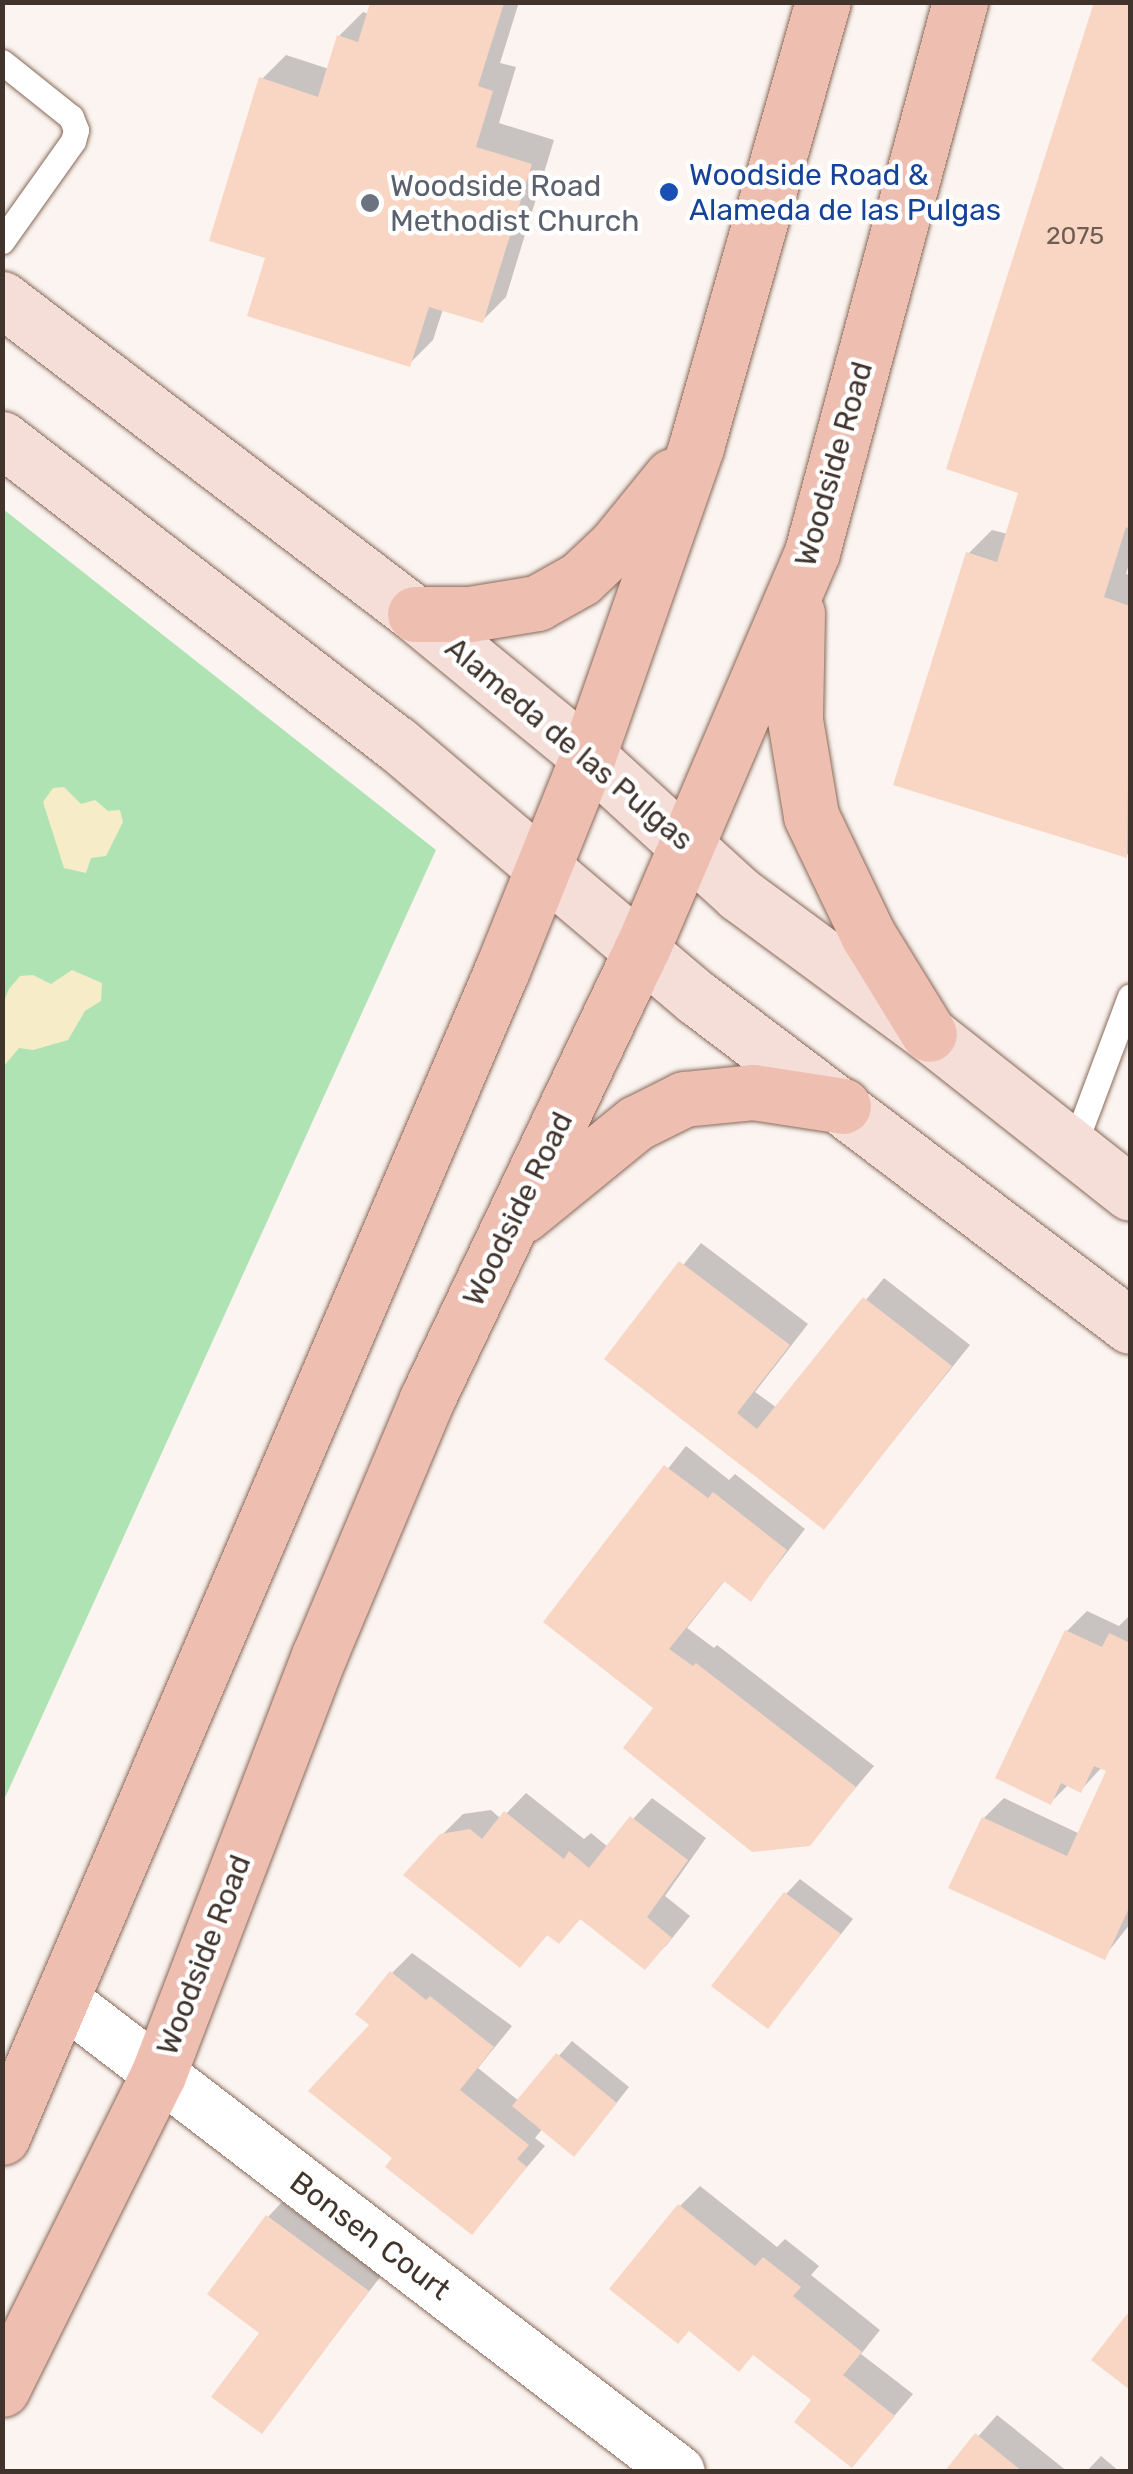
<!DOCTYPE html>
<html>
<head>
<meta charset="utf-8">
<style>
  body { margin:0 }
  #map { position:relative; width:1133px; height:2474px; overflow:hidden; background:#fbf4f0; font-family:Rubik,sans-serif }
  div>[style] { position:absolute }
  .green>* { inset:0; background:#b0e3b4 }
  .sand>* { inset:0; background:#f6ecc7 }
  .shadow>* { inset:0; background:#0003 }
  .building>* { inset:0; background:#f9d6c4 }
  .roads { filter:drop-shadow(0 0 2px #886959) drop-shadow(0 0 2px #886959) }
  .service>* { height:25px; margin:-12.5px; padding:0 12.5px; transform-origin:12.5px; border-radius:12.5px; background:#fff }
  .minor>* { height:52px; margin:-26px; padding:0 26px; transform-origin:26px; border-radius:26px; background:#fff }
  .secondary>* { height:55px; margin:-27.5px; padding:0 27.5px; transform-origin:27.5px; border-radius:27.5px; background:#f6ded8 }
  .primary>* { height:55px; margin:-27.5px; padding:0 27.5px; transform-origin:27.5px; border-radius:27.5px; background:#eebeb1 }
  .dots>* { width:28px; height:28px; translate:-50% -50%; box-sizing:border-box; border:5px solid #fff; border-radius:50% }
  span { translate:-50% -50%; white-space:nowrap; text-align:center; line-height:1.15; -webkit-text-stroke:9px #fff; paint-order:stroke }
  .number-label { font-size:25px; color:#6f5c53 }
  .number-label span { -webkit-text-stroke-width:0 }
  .transit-label { font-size:30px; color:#164399 }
  .left { translate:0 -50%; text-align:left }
  .worship-label { font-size:30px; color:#5b616d }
  .street-label { font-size:30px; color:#41342d }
  .frame { position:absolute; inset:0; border:5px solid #41342d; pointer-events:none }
</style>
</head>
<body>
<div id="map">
  <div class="green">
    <i style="clip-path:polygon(3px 509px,436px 850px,3px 1802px)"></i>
  </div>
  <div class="sand">
    <i style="clip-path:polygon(64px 787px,81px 804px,95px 800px,108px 811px,120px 810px,123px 822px,106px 856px,91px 858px,86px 873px,64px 868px,43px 802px,53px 788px)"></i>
    <i style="clip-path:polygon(72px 970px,102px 983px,101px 1001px,85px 1011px,68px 1040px,33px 1050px,19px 1048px,3px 1067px,3px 1004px,9px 989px,20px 976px,33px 975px,51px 984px)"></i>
  </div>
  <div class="shadow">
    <i style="clip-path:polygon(373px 2px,519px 2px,500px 63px,516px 67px,499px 123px,554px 140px,506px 297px,482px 321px,443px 309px,433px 340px,409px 364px,268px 257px,262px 79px,286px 55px,329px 69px,339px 36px,363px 12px,369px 14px)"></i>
    <i style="clip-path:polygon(1096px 2px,1130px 2px,1130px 560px,1126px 574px,1130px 575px,1130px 852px,1126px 856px,968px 554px,992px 530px,1008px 534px,1021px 491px)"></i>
    <i style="clip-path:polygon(701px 1243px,808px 1324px,755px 1392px,777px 1408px,884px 1278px,970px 1345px,824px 1527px,607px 1359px)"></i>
    <i style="clip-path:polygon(686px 1446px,729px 1480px,735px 1474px,805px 1529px,751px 1599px,726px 1579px,687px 1628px,714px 1648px,717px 1645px,874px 1766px,809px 1843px,657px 1708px,547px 1621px)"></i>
    <i style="clip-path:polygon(1087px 1611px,1119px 1626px,1130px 1615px,1130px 1924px,1104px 1957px,984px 1818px,1004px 1798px,1080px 1834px,1109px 1770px,1102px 1767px,1081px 1790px,1069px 1784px,1051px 1802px,1067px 1631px)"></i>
    <i style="clip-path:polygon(526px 1793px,584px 1839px,591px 1833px,608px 1847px,652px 1798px,706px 1838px,665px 1896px,690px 1916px,665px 1947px,582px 1917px,559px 1941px,549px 1933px,520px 1965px,442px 1835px,463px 1814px,491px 1810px,501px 1819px)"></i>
    <i style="clip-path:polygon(800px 1879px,853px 1919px,768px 2026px,786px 1894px)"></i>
    <i style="clip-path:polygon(412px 1953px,512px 2026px,478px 2068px,519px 2101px,572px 2041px,629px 2087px,588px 2139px,543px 2128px,535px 2138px,545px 2146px,471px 2232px,396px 2157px,373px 2025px,392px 1973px)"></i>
    <i style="clip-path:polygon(700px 2186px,777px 2247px,785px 2239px,819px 2266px,811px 2275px,880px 2330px,861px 2354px,913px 2394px,852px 2465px,815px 2400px,680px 2206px)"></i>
    <i style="clip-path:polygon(282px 2202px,381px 2276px,262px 2430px,268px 2217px)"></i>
    <i style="clip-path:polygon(997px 2415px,1068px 2472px,947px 2472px)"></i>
    <i style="clip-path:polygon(1101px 2456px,1120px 2472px,1086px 2472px)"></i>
  </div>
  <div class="building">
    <i style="clip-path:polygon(1094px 2px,1130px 2px,1130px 529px,1126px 527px,1104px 597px,1130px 606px,1127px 858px,893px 785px,966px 552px,997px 562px,1018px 493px,946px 469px)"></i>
    <i style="clip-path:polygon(370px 3px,504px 3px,478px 86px,493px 91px,476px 147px,532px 164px,483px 323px,429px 307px,410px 367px,247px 316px,265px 258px,209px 241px,259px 77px,318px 97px,337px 35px,358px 42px)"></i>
    <i style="clip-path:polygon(679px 1261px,790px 1345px,737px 1413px,757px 1429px,863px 1297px,952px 1366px,824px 1530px,604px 1359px)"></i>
    <i style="clip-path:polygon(664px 1465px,708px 1498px,713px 1492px,787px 1550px,751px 1602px,724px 1581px,669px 1649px,693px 1666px,696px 1663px,856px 1787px,810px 1846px,752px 1852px,623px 1748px,653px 1708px,543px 1622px)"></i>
    <i style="clip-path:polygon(1065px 1630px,1102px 1647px,1109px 1633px,1130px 1643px,1130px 1906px,1105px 1960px,948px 1888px,982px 1817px,1067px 1856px,1106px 1771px,1094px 1766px,1081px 1793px,1061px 1783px,1051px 1805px,995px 1778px)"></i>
    <i style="clip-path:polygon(504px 1811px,564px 1859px,569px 1851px,589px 1868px,630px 1816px,688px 1860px,647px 1917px,672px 1938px,645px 1970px,580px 1919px,559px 1944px,547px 1935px,520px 1968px,403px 1875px,440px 1834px,470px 1829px,482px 1839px)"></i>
    <i style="clip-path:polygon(784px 1892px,841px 1934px,768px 2029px,711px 1986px)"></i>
    <i style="clip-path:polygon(390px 1971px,426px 2000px,430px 1996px,494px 2047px,460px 2090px,529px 2145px,517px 2159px,527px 2167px,472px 2235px,385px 2167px,392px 2158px,308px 2091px,369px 2025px,355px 2014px)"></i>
    <i style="clip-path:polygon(556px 2053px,617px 2103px,574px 2157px,512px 2106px)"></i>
    <i style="clip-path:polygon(678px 2204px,755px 2266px,763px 2257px,801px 2287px,793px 2296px,862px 2352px,843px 2375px,895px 2416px,852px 2468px,794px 2422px,811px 2400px,753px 2355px,739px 2372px,689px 2331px,678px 2344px,609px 2289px)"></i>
    <i style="clip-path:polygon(266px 2215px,369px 2291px,262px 2434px,211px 2397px,259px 2333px,207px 2294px)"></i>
    <i style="clip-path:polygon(1127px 2314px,1130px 2317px,1130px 2390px,1091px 2360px)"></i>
    <i style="clip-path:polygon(975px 2433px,1023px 2472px,944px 2472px)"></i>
  </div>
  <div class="roads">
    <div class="service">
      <i style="left:2px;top:62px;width:88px;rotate:38.6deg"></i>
      <i style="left:71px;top:117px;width:14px;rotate:69deg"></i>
      <i style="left:76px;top:130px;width:11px;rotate:105deg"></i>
      <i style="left:73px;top:141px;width:123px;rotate:125.4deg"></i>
      <i style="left:1073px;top:1148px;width:162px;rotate:-69.4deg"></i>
    </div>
    <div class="minor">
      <i style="left:62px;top:1999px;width:777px;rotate:37.47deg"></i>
    </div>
    <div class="secondary">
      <i style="left:2px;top:299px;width:519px;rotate:37.33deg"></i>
      <i style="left:415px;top:614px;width:224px;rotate:39.4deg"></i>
      <i style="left:588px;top:756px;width:205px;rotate:42.4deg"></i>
      <i style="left:739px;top:894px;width:236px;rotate:36.4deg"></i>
      <i style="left:929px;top:1034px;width:256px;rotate:38.3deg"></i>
      <i style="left:2px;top:439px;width:498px;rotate:37.7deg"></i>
      <i style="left:396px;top:743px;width:394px;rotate:40.3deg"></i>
      <i style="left:697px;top:998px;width:543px;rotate:37.14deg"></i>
    </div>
    <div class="primary">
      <i style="left:797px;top:613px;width:107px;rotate:91.1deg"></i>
      <i style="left:795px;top:720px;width:97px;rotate:80.5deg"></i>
      <i style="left:811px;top:816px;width:132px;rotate:64.4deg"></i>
      <i style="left:868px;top:935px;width:116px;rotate:58.4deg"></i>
      <i style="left:415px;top:614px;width:55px"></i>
      <i style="left:470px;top:614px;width:68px;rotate:-9.3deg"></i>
      <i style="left:537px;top:603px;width:49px;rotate:-29.2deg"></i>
      <i style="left:580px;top:579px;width:48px;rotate:-43.3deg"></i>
      <i style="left:615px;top:546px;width:90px;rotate:-50.8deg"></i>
      <i style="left:523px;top:1215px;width:146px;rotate:-39.2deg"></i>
      <i style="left:636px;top:1123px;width:54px;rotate:-26.6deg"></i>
      <i style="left:684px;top:1099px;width:69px;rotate:-5.8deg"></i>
      <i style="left:753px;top:1092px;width:91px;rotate:8.8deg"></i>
      <i style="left:2px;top:2137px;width:1270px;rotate:-66.81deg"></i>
      <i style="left:502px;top:970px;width:231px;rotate:-68.1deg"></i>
      <i style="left:588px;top:756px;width:327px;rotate:-70.7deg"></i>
      <i style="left:696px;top:447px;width:463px;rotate:-74.1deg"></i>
      <i style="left:2px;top:2389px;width:351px;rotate:-63.6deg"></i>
      <i style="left:158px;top:2075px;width:449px;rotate:-69deg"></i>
      <i style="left:319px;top:1656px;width:279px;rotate:-67.2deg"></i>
      <i style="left:427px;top:1399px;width:499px;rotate:-64.5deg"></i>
      <i style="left:642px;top:949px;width:432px;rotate:-66.8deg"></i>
      <i style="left:812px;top:552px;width:570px;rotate:-74.94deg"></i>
    </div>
  </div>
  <div class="dots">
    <i style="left:669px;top:192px;background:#1a4fb4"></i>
    <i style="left:370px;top:203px;background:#6b7280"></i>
  </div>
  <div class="number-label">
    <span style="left:1075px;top:236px">2075</span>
  </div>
  <div class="transit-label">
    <span class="left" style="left:689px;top:192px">Woodside Road &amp;<br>Alameda de las Pulgas</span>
  </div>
  <div class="worship-label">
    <span class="left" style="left:390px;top:203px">Woodside Road<br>Methodist Church</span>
  </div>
  <div class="street-label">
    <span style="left:834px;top:464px;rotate:-74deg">Woodside Road</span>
    <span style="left:569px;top:744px;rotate:40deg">Alameda de las Pulgas</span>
    <span style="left:518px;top:1209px;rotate:-64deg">Woodside Road</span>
    <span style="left:204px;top:1955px;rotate:-69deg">Woodside Road</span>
    <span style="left:370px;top:2236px;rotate:37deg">Bonsen Court</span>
  </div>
  <div class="frame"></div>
</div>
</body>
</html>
